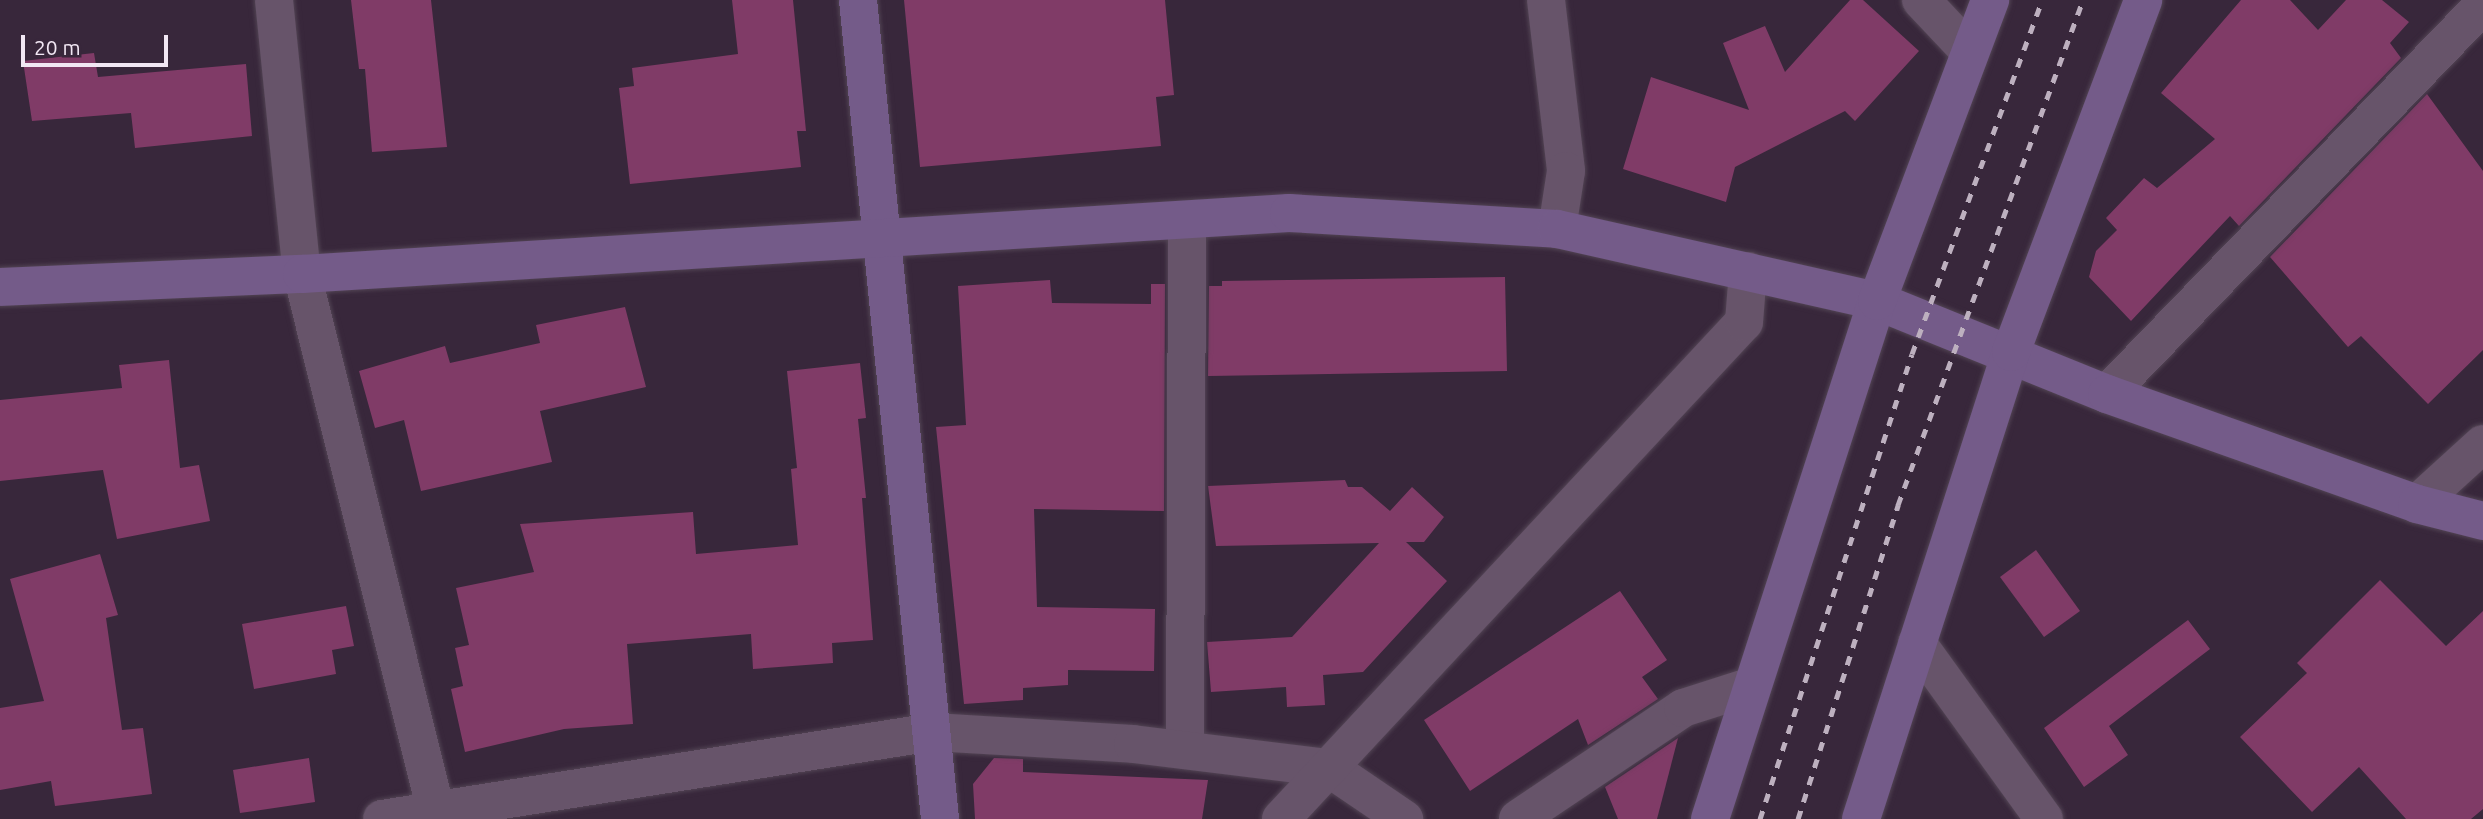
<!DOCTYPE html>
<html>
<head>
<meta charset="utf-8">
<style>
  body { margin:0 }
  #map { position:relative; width:2483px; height:819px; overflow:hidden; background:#38273b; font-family:Ubuntu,sans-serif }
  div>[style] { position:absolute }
  .building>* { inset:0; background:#803b67 }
  .roads { filter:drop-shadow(0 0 2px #524454) drop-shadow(0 0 2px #524454) }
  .street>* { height:38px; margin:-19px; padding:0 19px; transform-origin:19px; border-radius:19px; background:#67546a }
  .secondary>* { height:38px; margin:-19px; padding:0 19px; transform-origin:19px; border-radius:19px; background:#745b89 }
  .rail>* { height:5px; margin-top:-2.5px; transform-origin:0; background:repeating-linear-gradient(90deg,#bdb0bf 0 9px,transparent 0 18px) }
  span { translate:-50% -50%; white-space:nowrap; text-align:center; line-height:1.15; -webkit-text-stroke:7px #38273b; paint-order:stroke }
  .scale { position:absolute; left:21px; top:35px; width:147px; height:32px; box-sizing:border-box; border:4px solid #f2e7f4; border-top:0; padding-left:9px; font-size:21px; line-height:24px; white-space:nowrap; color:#f2e7f4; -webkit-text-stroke:5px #38273b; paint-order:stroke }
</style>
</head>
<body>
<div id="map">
  <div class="building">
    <i style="clip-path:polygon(351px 0,431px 0,447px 147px,372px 152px,365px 69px,359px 69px)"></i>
    <i style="clip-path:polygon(732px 0,793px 0,806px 131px,797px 131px,801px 167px,630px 184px,619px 88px,634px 86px,632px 68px,738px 54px)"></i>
    <i style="clip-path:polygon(904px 0,1165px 0,1174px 95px,1156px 97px,1161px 146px,920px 167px)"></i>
    <i style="clip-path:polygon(1850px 0,1863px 0,1919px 51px,1855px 121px,1845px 111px,1735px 167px,1726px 202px,1623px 169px,1651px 77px,1749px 110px,1723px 43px,1765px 26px,1785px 72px)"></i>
    <i style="clip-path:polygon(2241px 0,2290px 0,2318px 30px,2346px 0,2382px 0,2409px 22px,2390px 43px,2401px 58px,2239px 226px,2230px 216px,2131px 321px,2089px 277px,2096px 251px,2117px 230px,2106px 218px,2144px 178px,2157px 188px,2215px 139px,2161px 93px)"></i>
    <i style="clip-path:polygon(94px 53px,98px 77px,246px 64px,252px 136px,135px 148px,131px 113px,32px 121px,23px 61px)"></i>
    <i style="clip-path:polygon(2427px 94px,2483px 171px,2483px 350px,2428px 404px,2361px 336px,2348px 347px,2270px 257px)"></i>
    <i style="clip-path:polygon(1505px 277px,1507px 371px,1208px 376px,1209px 286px,1222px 286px,1222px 281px)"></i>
    <i style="clip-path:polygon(1050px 280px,1052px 303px,1151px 304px,1151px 284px,1165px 284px,1164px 511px,1034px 509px,1037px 607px,1155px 609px,1154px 671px,1068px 670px,1068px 685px,1023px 688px,1023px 700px,964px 704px,936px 427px,966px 425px,958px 286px)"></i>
    <i style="clip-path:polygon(625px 307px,646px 387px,540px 411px,552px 462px,421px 491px,404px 420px,375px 428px,359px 371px,445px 346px,450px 363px,540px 343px,536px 325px)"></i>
    <i style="clip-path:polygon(169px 360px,180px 468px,199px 465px,210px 521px,117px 539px,103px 470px,0 481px,0 400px,122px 388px,119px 365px)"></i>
    <i style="clip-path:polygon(860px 363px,866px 418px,858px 419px,866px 498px,862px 498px,873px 640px,832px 643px,833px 663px,753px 669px,751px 634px,627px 644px,633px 724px,564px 729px,465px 752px,451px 689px,463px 686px,455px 648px,469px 645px,456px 588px,534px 572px,520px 524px,693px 512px,696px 554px,798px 545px,791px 469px,797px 468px,787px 371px)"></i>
    <i style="clip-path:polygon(1345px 480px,1348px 487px,1362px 487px,1390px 511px,1412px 487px,1444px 517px,1424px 542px,1406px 542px,1447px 581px,1363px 672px,1323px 675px,1325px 705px,1287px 707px,1286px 687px,1211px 692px,1207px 642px,1292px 637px,1379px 543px,1216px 546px,1208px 486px)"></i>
    <i style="clip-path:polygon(2036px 550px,2080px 611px,2044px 637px,2000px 577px)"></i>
    <i style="clip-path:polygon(100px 554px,118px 615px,106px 618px,122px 730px,143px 728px,152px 794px,55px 806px,51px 781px,0 790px,0 708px,44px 701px,10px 579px)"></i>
    <i style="clip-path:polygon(2380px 580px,2446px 646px,2483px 611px,2483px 809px,2471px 819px,2406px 819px,2359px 767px,2312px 812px,2240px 737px,2307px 673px,2297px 663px)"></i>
    <i style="clip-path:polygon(1620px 591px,1667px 660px,1642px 677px,1658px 699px,1588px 745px,1578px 719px,1470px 791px,1424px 720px)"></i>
    <i style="clip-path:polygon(346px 606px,354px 646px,332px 650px,336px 674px,254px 689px,242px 624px)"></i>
    <i style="clip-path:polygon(2188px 620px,2210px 649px,2109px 726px,2128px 755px,2084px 787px,2044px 728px)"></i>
    <i style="clip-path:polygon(1678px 738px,1657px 819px,1618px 819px,1605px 787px)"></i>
    <i style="clip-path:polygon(309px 758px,315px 802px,240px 813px,233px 770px)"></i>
    <i style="clip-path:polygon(994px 758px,1023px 759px,1023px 772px,1208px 780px,1202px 819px,975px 819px,973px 784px)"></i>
  </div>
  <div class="roads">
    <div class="street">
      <i style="left:274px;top:0;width:275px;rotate:84.2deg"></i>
      <i style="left:302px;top:274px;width:562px;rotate:75.99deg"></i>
      <i style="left:1546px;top:0;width:172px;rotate:83.3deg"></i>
      <i style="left:1566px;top:171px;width:59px;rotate:98.8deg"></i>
      <i style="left:1921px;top:0;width:71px;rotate:46.7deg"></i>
      <i style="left:2107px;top:394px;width:541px;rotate:-45.97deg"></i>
      <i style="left:2417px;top:504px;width:89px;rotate:-42.3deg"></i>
      <i style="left:1917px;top:643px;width:217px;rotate:54.2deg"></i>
      <i style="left:1185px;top:750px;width:530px;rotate:-89.78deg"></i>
      <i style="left:382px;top:819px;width:558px;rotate:-8.97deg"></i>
      <i style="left:933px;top:732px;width:200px;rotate:3.4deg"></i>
      <i style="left:1133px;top:744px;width:197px;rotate:7deg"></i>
      <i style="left:1329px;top:768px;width:91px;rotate:34.2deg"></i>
      <i style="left:1281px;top:819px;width:679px;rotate:-47.03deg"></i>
      <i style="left:1744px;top:322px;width:51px;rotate:-85.5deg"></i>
      <i style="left:1518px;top:819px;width:199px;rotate:-33.9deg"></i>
      <i style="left:1683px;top:708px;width:72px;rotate:-17.7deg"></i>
    </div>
    <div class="secondary">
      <i style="left:858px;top:0;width:823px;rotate:84.28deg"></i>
      <i style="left:0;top:287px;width:302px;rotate:-2.5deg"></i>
      <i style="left:302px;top:274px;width:989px;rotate:-3.54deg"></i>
      <i style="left:1289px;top:213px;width:268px;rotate:3.4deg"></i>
      <i style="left:1557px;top:229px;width:328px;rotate:12.7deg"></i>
      <i style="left:1877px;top:301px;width:248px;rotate:22deg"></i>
      <i style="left:2107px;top:394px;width:329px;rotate:19.5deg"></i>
      <i style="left:2417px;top:504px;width:68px;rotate:14.4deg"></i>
      <i style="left:1710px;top:819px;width:544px;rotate:-72.13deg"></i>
      <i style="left:1877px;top:301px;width:322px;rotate:-69.4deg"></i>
      <i style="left:1861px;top:819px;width:490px;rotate:-72.2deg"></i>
      <i style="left:2011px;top:352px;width:376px;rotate:-69.4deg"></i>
    </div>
  </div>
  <div class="rail">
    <i style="left:1760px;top:819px;width:489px;rotate:-71.9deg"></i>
    <i style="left:1912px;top:354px;width:377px;rotate:-69.8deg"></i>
    <i style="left:1798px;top:819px;width:330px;rotate:-72.3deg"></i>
    <i style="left:1898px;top:505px;width:538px;rotate:-69.88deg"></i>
  </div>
  <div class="scale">20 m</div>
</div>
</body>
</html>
